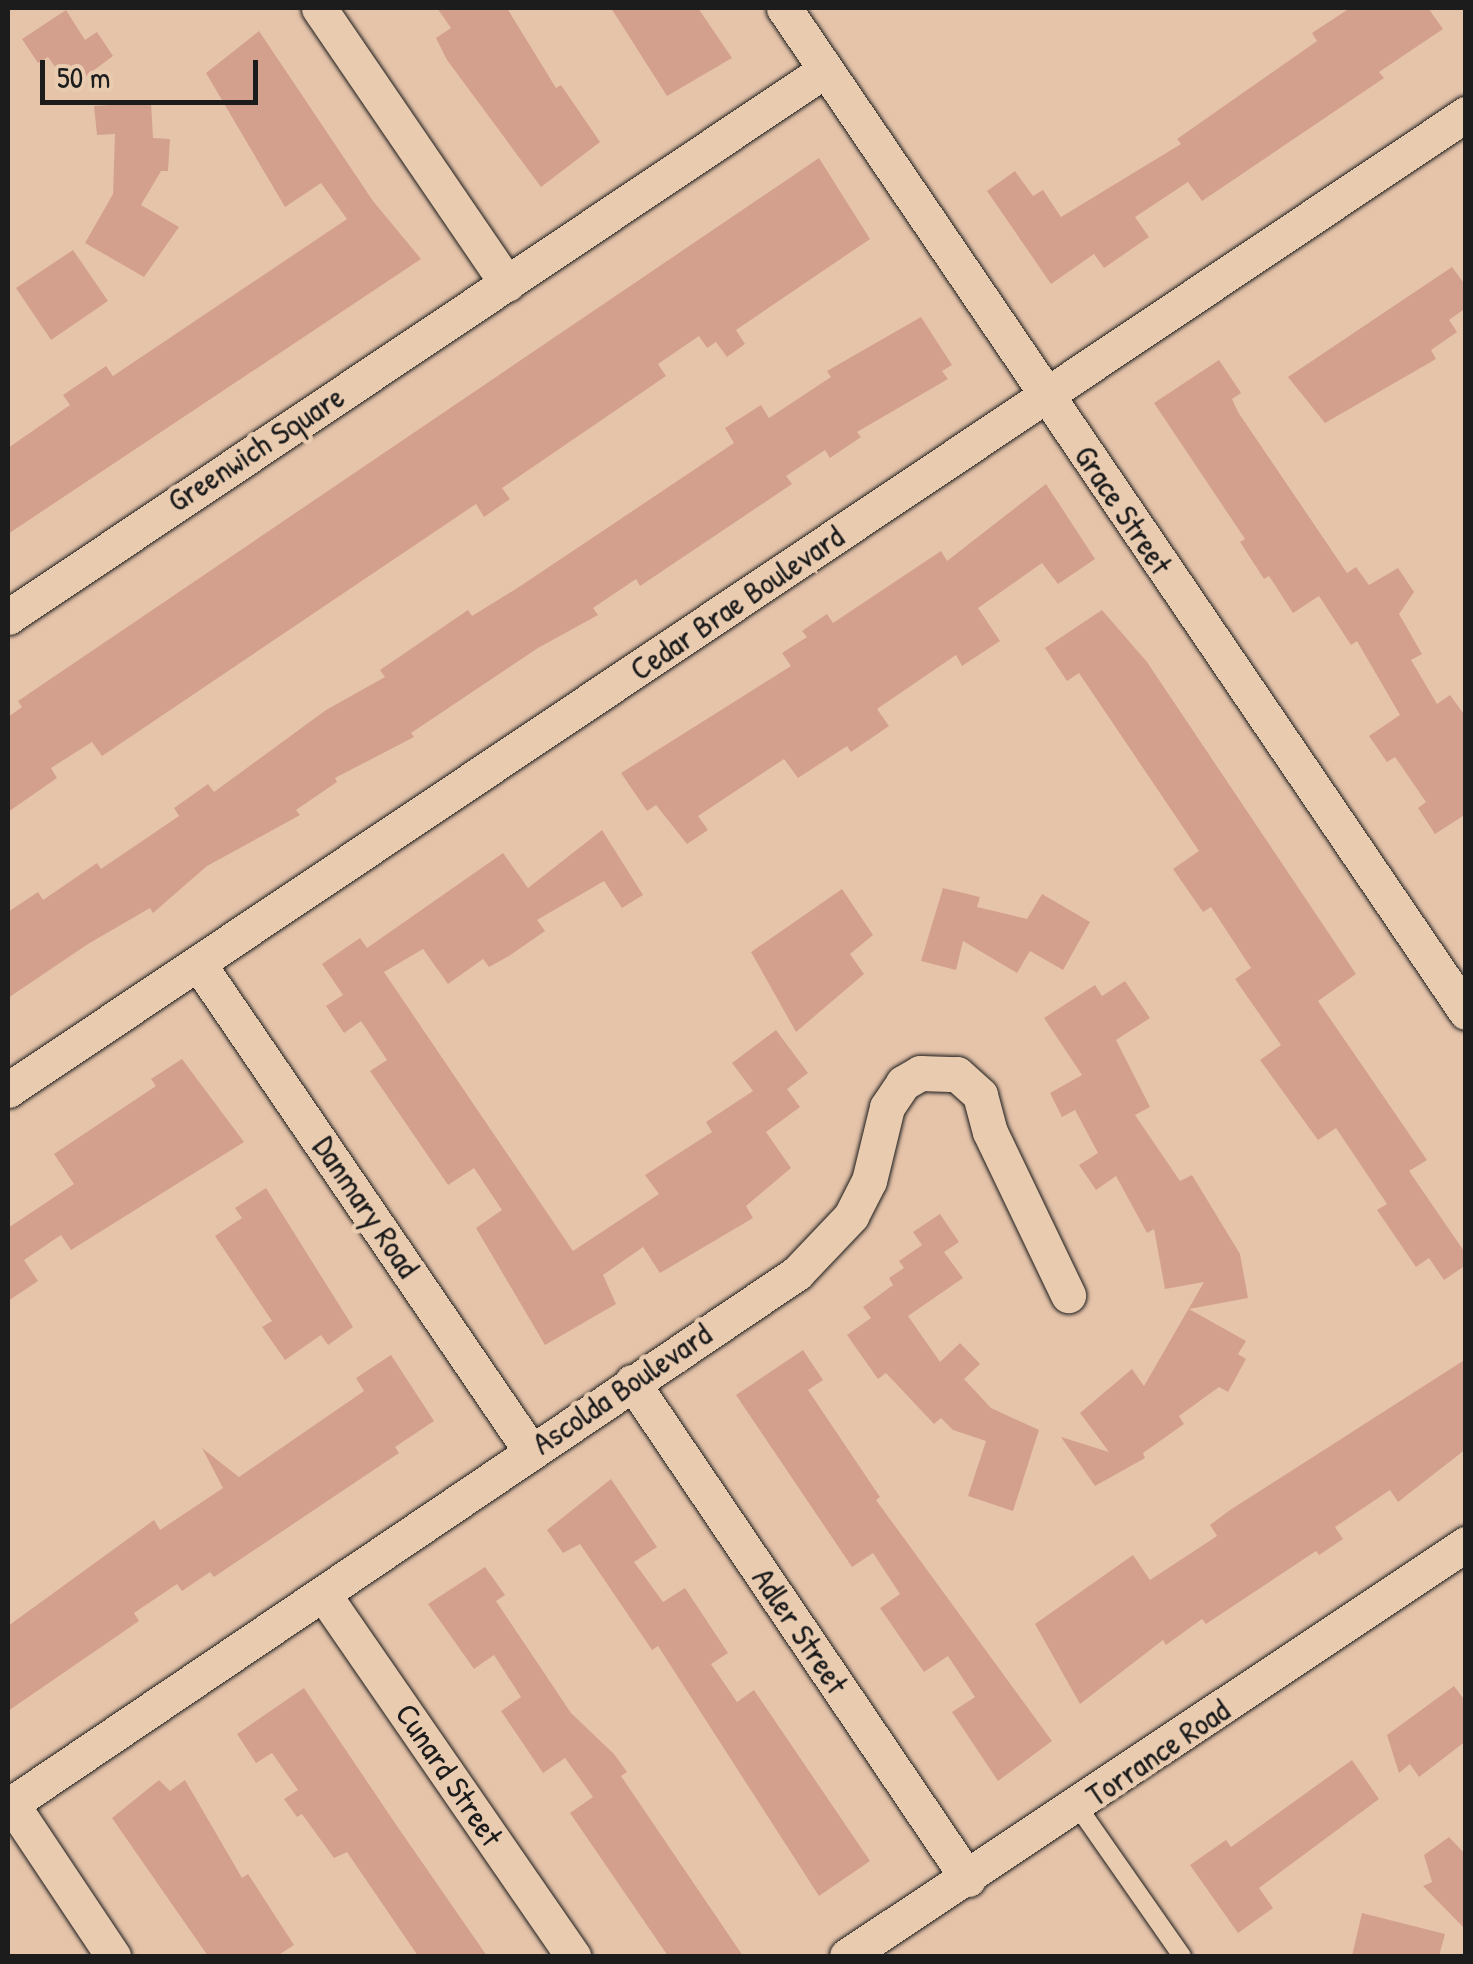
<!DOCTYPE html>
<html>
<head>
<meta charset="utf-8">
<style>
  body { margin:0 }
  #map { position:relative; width:1473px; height:1964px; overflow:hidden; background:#e6c4aa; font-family:"Patrick Hand",sans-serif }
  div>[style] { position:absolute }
  .building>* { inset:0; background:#d4a08e }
  .roads { filter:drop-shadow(0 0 2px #1c1c1c) drop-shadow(0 0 2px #1c1c1c) }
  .lane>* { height:18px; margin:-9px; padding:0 9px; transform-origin:9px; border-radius:9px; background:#e9cbb0 }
  .street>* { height:35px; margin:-17.5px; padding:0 17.5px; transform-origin:17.5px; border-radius:17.5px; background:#e9cbb0 }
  span { translate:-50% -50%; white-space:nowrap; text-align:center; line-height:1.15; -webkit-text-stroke:9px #e9cbb0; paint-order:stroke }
  .street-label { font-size:32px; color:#1c1c1c }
  .frame { position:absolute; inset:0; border:10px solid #1c1c1c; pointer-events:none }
  .scale { position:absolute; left:40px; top:60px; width:218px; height:45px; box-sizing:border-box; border:5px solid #1c1c1c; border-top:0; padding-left:12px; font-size:30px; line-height:35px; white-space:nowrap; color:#1c1c1c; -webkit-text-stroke:8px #e9cbb0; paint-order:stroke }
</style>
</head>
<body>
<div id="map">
  <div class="building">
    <i style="clip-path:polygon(437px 8px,507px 8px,556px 88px,561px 85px,600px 142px,541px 187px,447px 60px,436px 38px,451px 28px)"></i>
    <i style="clip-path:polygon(611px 8px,698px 8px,732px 58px,667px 96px)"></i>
    <i style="clip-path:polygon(1350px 8px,1428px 8px,1443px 29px,1379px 72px,1384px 78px,1202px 201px,1188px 182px,1135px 217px,1149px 237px,1104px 268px,1094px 254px,1051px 284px,987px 191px,1015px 171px,1033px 196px,1043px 190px,1061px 217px,1181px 144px,1177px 139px,1317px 41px,1312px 33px)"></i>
    <i style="clip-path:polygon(66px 10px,85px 40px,97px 32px,113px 56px,70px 88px,48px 57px,38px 63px,22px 39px)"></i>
    <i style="clip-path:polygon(259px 31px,373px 201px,421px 259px,8px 534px,8px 448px,70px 405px,63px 395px,106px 366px,113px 376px,347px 219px,321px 183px,285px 207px,206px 73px)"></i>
    <i style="clip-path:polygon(151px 102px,153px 138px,170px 139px,168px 171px,161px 171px,141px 205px,179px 227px,144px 277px,85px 243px,113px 194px,115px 134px,97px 135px,94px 106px)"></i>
    <i style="clip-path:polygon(819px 158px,870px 239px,736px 330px,745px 344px,727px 357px,716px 342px,707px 348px,699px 336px,658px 364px,666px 376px,502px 488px,510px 499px,484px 517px,476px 504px,102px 756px,92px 742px,51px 768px,57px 778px,8px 812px,8px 717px,22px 707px,18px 701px)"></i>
    <i style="clip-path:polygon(73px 250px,108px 301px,51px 340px,16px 288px)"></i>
    <i style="clip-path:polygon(1452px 267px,1466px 286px,1466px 308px,1449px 320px,1457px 332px,1431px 350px,1436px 359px,1325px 423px,1288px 377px)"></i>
    <i style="clip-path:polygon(921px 317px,952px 365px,942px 371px,948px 379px,857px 432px,861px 437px,830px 458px,825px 450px,786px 476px,792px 484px,640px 586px,636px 579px,593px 608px,598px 615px,538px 648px,411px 733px,414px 737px,335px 778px,337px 782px,296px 810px,300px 815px,207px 866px,153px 913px,150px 908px,88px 944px,8px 998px,8px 912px,38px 892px,43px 900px,97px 863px,101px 869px,179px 816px,174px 808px,208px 784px,214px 792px,326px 710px,385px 677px,380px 670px,468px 610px,472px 616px,522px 585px,734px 443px,725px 428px,761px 405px,769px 418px,831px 377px,827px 371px)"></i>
    <i style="clip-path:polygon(1219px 360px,1241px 393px,1232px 399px,1238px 412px,1347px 573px,1356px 567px,1369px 585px,1398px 568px,1414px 592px,1399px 614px,1422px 654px,1411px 660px,1437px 704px,1450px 695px,1466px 717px,1466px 814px,1435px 834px,1418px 808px,1426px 802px,1395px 757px,1387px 762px,1369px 736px,1400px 715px,1357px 641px,1351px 645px,1319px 596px,1293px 613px,1269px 576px,1264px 579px,1240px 542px,1245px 539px,1154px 403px)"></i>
    <i style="clip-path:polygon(1046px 484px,1095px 559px,1058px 584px,1042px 563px,978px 608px,1000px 641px,962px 666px,956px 655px,877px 709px,889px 726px,851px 752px,847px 746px,798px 778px,784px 759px,698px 816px,708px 830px,687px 844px,656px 805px,647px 811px,621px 773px,791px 666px,782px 653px,807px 637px,802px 631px,827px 614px,833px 623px,941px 551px,947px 561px)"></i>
    <i style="clip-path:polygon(1102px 610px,1147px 662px,1356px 974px,1318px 1001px,1427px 1160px,1409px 1171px,1466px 1254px,1466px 1265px,1444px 1280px,1429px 1258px,1416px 1267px,1377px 1210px,1387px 1204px,1336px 1128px,1318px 1140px,1260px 1060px,1281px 1045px,1235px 979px,1251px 968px,1211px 907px,1203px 912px,1173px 869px,1199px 851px,1079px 673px,1067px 681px,1045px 648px)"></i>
    <i style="clip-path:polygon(602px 830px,643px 895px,622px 908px,604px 881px,537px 920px,545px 931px,509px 956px,489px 967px,483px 959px,448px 984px,423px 949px,384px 972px,573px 1251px,659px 1194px,645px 1175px,712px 1132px,706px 1122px,753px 1091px,732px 1063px,776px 1030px,808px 1073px,787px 1089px,800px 1107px,766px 1132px,791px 1168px,746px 1206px,753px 1218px,660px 1273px,643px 1247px,603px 1275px,616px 1304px,545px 1345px,476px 1228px,502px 1210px,474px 1168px,448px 1185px,370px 1071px,387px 1060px,361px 1021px,344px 1033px,326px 1006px,343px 995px,322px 964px,360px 938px,367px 948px,503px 853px,528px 888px)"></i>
    <i style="clip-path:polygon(943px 888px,980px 897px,977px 907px,1027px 919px,1042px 894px,1090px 922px,1063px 970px,1030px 951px,1017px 973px,963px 941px,956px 970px,921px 961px)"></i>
    <i style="clip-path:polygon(842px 889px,873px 935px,850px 954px,864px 974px,796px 1032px,751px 952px)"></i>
    <i style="clip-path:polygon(1125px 981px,1150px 1018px,1116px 1040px,1150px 1107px,1135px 1115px,1180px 1181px,1192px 1175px,1240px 1254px,1248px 1298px,1189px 1309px,1246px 1341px,1238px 1354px,1246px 1359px,1228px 1392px,1219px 1387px,1179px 1416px,1184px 1424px,1143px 1453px,1145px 1458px,1095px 1486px,1061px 1437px,1109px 1452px,1080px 1413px,1132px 1369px,1144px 1386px,1204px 1282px,1165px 1289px,1154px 1229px,1147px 1233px,1116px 1176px,1096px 1190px,1079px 1165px,1098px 1153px,1075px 1110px,1062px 1117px,1050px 1093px,1082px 1075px,1044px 1018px,1095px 985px,1102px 996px)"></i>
    <i style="clip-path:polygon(182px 1059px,244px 1142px,71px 1250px,61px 1235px,24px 1260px,38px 1281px,8px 1301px,8px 1228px,74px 1184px,54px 1154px,156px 1086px,151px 1079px)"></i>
    <i style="clip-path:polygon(266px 1188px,353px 1327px,328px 1345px,321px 1335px,285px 1360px,262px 1327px,272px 1321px,215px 1236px,242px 1218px,235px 1208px)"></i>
    <i style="clip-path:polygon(940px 1214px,959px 1242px,944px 1252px,963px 1278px,908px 1316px,940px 1362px,960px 1343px,980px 1364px,964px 1379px,991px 1408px,1039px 1430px,1013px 1511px,968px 1496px,986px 1441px,953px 1430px,941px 1418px,934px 1424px,886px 1373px,878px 1379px,847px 1335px,871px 1318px,863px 1307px,893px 1285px,889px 1278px,904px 1268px,899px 1261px,922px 1245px,913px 1232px)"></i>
    <i style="clip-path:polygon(803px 1350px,823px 1380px,808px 1390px,880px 1497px,876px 1500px,1052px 1741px,998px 1781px,952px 1712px,975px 1697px,948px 1656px,924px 1672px,880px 1608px,900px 1594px,873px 1553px,852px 1567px,736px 1395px)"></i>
    <i style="clip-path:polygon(391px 1355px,434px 1421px,395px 1447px,399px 1453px,214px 1577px,210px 1572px,182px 1591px,177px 1584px,134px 1613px,139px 1621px,8px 1711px,8px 1626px,154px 1520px,160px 1530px,223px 1488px,202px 1448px,239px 1477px,364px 1391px,356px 1378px)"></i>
    <i style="clip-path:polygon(1466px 1359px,1466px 1449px,1398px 1502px,1390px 1490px,1335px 1527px,1343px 1539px,1319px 1555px,1316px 1551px,1206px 1624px,1202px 1619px,1166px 1645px,1163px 1640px,1080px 1704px,1035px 1624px,1133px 1555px,1150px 1580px,1217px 1536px,1210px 1525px,1230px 1510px)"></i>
    <i style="clip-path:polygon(611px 1479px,657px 1547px,634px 1562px,663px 1602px,685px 1588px,728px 1653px,711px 1664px,737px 1702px,754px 1690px,870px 1861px,819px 1896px,658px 1646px,652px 1650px,580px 1544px,563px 1553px,547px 1530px)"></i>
    <i style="clip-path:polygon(485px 1567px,505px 1595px,496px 1601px,571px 1713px,614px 1754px,627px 1772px,621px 1776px,743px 1956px,668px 1956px,570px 1813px,593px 1797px,565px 1758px,543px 1773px,501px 1711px,521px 1697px,494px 1655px,474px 1669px,428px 1604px)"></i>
    <i style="clip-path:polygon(1454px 1686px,1466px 1702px,1466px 1741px,1419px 1777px,1410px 1764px,1399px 1773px,1387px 1735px)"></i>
    <i style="clip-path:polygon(304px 1688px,399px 1829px,487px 1956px,418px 1956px,347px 1852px,334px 1858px,302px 1814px,297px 1817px,284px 1799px,298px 1790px,272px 1753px,256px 1763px,237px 1734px)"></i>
    <i style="clip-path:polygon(1352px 1760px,1379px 1799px,1259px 1888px,1273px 1908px,1238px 1933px,1190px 1865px,1226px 1840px,1231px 1847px)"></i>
    <i style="clip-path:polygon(159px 1780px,170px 1791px,185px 1780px,242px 1878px,248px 1874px,294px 1945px,277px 1956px,208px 1956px,112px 1818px)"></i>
    <i style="clip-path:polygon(1449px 1837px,1466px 1855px,1466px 1930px,1423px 1886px,1432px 1882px,1424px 1855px)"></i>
    <i style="clip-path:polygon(1362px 1913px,1445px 1934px,1439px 1956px,1352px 1956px)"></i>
  </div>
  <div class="roads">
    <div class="lane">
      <i style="left:1078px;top:1807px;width:182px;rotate:55.1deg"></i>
    </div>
    <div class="street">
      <i style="left:319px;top:8px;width:334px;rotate:55.7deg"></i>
      <i style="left:784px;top:8px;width:1214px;rotate:55.81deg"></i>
      <i style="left:8px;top:617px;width:983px;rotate:-33.8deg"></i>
      <i style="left:200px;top:966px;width:586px;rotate:55.71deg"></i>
      <i style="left:8px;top:1090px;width:1755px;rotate:-33.8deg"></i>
      <i style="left:632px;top:1382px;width:600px;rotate:55.94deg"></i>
      <i style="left:324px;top:1595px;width:439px;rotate:55.4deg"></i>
      <i style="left:11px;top:1803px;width:184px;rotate:56.3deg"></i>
      <i style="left:8px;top:1806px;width:952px;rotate:-34.04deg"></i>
      <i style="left:797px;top:1273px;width:79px;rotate:-46.5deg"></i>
      <i style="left:851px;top:1216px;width:39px;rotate:-63deg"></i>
      <i style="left:869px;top:1181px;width:76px;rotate:-76.3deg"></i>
      <i style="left:887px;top:1107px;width:29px;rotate:-56deg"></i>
      <i style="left:903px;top:1083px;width:20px;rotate:-30deg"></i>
      <i style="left:920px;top:1073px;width:37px;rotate:2deg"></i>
      <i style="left:957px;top:1074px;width:31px;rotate:42deg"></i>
      <i style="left:980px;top:1095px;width:38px;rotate:75deg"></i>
      <i style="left:990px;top:1132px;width:181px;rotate:64.4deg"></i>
      <i style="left:847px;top:1956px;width:744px;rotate:-33.65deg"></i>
    </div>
  </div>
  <div class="street-label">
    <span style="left:256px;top:449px;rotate:-33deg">Greenwich Square</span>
    <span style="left:1123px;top:510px;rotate:56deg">Grace Street</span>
    <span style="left:737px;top:603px;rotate:-34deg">Cedar Brae Boulevard</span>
    <span style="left:366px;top:1207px;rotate:56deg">Danmary Road</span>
    <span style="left:622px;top:1389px;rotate:-34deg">Ascolda Boulevard</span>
    <span style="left:800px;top:1631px;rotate:56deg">Adler Street</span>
    <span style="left:1158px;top:1753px;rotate:-34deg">Torrance Road</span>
    <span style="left:449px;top:1775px;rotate:56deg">Cunard Street</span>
  </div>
  <div class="frame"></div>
  <div class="scale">50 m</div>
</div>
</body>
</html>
